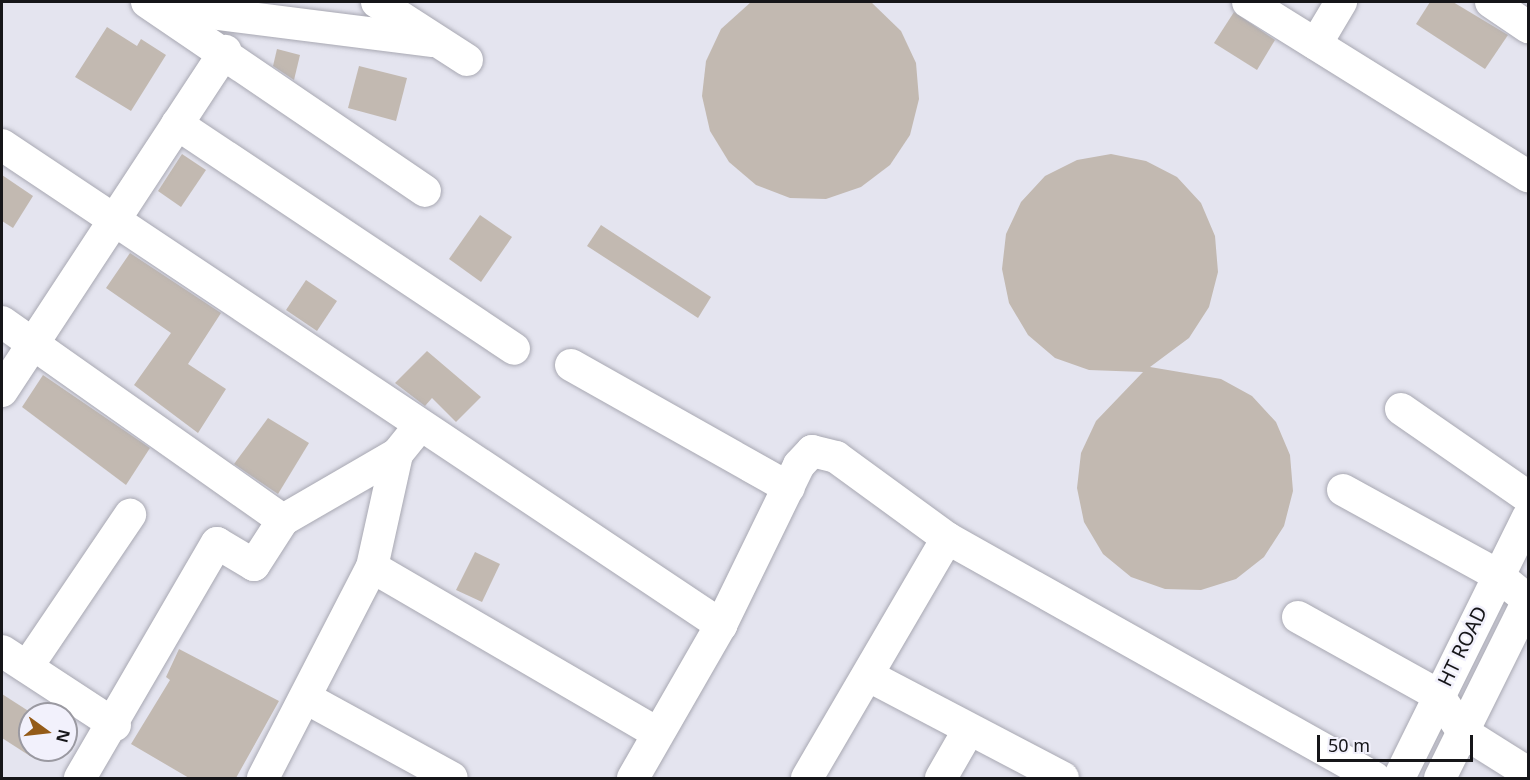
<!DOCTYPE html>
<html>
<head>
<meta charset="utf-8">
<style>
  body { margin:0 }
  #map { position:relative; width:1530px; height:780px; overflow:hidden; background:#e4e4ef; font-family:"Noto Sans",sans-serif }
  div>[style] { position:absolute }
  .building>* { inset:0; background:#c2b9b1 }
  .roads { filter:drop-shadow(0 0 2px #a8a8b2) drop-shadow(0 0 2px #a8a8b2) }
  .minor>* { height:32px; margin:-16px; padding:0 16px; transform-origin:16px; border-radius:16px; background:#fff }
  span { translate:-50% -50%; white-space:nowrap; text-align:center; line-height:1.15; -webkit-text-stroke:5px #f2f1fc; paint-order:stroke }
  .street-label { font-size:20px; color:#161619 }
  .frame { position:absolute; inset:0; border:3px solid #161619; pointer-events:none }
  .north { position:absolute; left:18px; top:702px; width:60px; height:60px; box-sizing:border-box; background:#f2f1fc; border:2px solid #9a99a1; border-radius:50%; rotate:105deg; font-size:16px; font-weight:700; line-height:24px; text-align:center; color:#161619 }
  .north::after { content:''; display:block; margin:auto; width:21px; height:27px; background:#945b18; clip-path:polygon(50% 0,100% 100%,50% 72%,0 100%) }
  .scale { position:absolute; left:1317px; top:735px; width:156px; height:27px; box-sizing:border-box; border:3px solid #161619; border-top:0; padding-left:8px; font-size:18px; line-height:21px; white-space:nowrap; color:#161619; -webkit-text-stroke:4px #f2f1fc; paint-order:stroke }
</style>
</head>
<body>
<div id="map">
  <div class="building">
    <i style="clip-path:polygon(751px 2px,871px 2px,901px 31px,916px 63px,919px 99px,910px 135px,890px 165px,861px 187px,826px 199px,790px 198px,756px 185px,729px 162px,710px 131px,702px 96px,706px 61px,721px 29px)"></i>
    <i style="clip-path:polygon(1430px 2px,1453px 2px,1508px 35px,1485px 69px,1416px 24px)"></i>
    <i style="clip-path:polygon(1234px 12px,1275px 40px,1257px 70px,1214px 43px)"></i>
    <i style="clip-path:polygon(107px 27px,137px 46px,141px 39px,166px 55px,131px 111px,75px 77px)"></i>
    <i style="clip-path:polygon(277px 49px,300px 55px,294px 80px,273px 66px)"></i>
    <i style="clip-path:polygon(359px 66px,407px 78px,396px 121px,348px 108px)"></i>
    <i style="clip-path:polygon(182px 154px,206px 170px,181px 207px,158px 191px)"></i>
    <i style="clip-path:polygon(1111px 154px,1146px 161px,1177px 177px,1201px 203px,1215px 236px,1218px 272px,1209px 307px,1189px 338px,1150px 367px,1221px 379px,1252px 396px,1276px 422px,1290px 455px,1293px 491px,1284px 526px,1264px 557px,1236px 579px,1201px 590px,1165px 589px,1131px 577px,1103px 554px,1084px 522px,1077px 488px,1081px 453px,1096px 421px,1143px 372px,1089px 370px,1055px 358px,1028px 335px,1009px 303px,1002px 269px,1006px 234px,1021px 202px,1045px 176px,1077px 160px)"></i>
    <i style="clip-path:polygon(2px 175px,33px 196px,13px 228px,2px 221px)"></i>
    <i style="clip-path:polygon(480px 215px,512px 237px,481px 282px,449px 259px)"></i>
    <i style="clip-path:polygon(601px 225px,711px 297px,698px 318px,587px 246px)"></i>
    <i style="clip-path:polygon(130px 253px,221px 313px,188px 364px,226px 389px,198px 433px,134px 385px,171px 333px,106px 288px)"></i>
    <i style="clip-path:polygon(306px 280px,337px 301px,317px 331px,286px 310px)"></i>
    <i style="clip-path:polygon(427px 351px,481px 397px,456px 422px,432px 398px,425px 406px,395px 383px)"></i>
    <i style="clip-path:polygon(43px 375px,150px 448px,126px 485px,22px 407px)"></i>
    <i style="clip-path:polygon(268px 418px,309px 443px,278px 494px,234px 464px)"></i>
    <i style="clip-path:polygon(475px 552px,500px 564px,482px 602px,456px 590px)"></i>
    <i style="clip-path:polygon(179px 649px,279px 701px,236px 778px,189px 778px,131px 744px,170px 680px,166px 677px)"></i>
    <i style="clip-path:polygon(2px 694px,30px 712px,30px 756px,2px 738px)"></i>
  </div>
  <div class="roads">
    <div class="minor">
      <i style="left:147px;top:2px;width:336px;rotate:34.2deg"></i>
      <i style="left:377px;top:2px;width:107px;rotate:32.8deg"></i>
      <i style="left:1248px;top:2px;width:330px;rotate:31.9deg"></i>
      <i style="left:1491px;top:2px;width:45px;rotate:34deg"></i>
      <i style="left:163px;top:7px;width:272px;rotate:7.2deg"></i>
      <i style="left:1316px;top:44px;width:49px;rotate:-59.2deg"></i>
      <i style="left:177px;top:124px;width:405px;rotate:33.7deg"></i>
      <i style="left:2px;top:145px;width:865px;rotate:33.73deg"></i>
      <i style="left:2px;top:322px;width:344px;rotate:35.2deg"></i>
      <i style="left:571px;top:365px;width:250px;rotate:29.4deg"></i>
      <i style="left:2px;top:391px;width:407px;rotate:-56.7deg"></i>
      <i style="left:1401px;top:409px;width:155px;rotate:34.7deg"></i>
      <i style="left:1343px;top:490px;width:175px;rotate:28.8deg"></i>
      <i style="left:1496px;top:574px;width:41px;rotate:39.1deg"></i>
      <i style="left:372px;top:567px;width:328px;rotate:30.2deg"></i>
      <i style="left:1298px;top:617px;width:160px;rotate:29.1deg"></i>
      <i style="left:1438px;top:695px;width:45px;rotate:56deg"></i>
      <i style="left:1463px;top:732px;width:77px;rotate:32.2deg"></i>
      <i style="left:2px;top:651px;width:135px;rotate:33.2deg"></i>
      <i style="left:27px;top:667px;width:184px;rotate:-55.9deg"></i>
      <i style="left:869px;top:676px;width:219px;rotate:27.7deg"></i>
      <i style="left:306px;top:698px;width:166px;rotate:28.7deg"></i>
      <i style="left:80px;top:778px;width:272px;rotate:-59.8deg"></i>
      <i style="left:217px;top:543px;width:43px;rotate:30.7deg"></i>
      <i style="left:254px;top:565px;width:54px;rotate:-57.2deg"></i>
      <i style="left:283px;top:520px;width:132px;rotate:-30.1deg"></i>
      <i style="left:397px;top:454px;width:35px;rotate:-51deg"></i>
      <i style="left:263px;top:778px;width:237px;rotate:-62.7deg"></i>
      <i style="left:372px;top:567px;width:116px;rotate:-77.5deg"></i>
      <i style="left:633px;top:778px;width:177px;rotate:-60.1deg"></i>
      <i style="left:721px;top:625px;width:178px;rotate:-64deg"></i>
      <i style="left:799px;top:465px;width:19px;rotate:-47deg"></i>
      <i style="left:812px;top:451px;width:25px;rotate:14deg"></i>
      <i style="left:836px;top:457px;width:137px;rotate:36.1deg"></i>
      <i style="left:947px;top:538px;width:490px;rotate:29.3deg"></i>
      <i style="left:807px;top:778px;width:278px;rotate:-59.7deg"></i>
      <i style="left:941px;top:778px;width:54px;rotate:-60.1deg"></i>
      <i style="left:1399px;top:778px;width:291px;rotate:-63.7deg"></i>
      <i style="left:1440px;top:778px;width:198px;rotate:-63.6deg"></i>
    </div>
  </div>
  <div class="street-label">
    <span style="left:1462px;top:646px;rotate:-64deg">HT ROAD</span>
  </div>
  <div class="frame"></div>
  <div class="north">N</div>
  <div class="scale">50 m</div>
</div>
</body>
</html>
